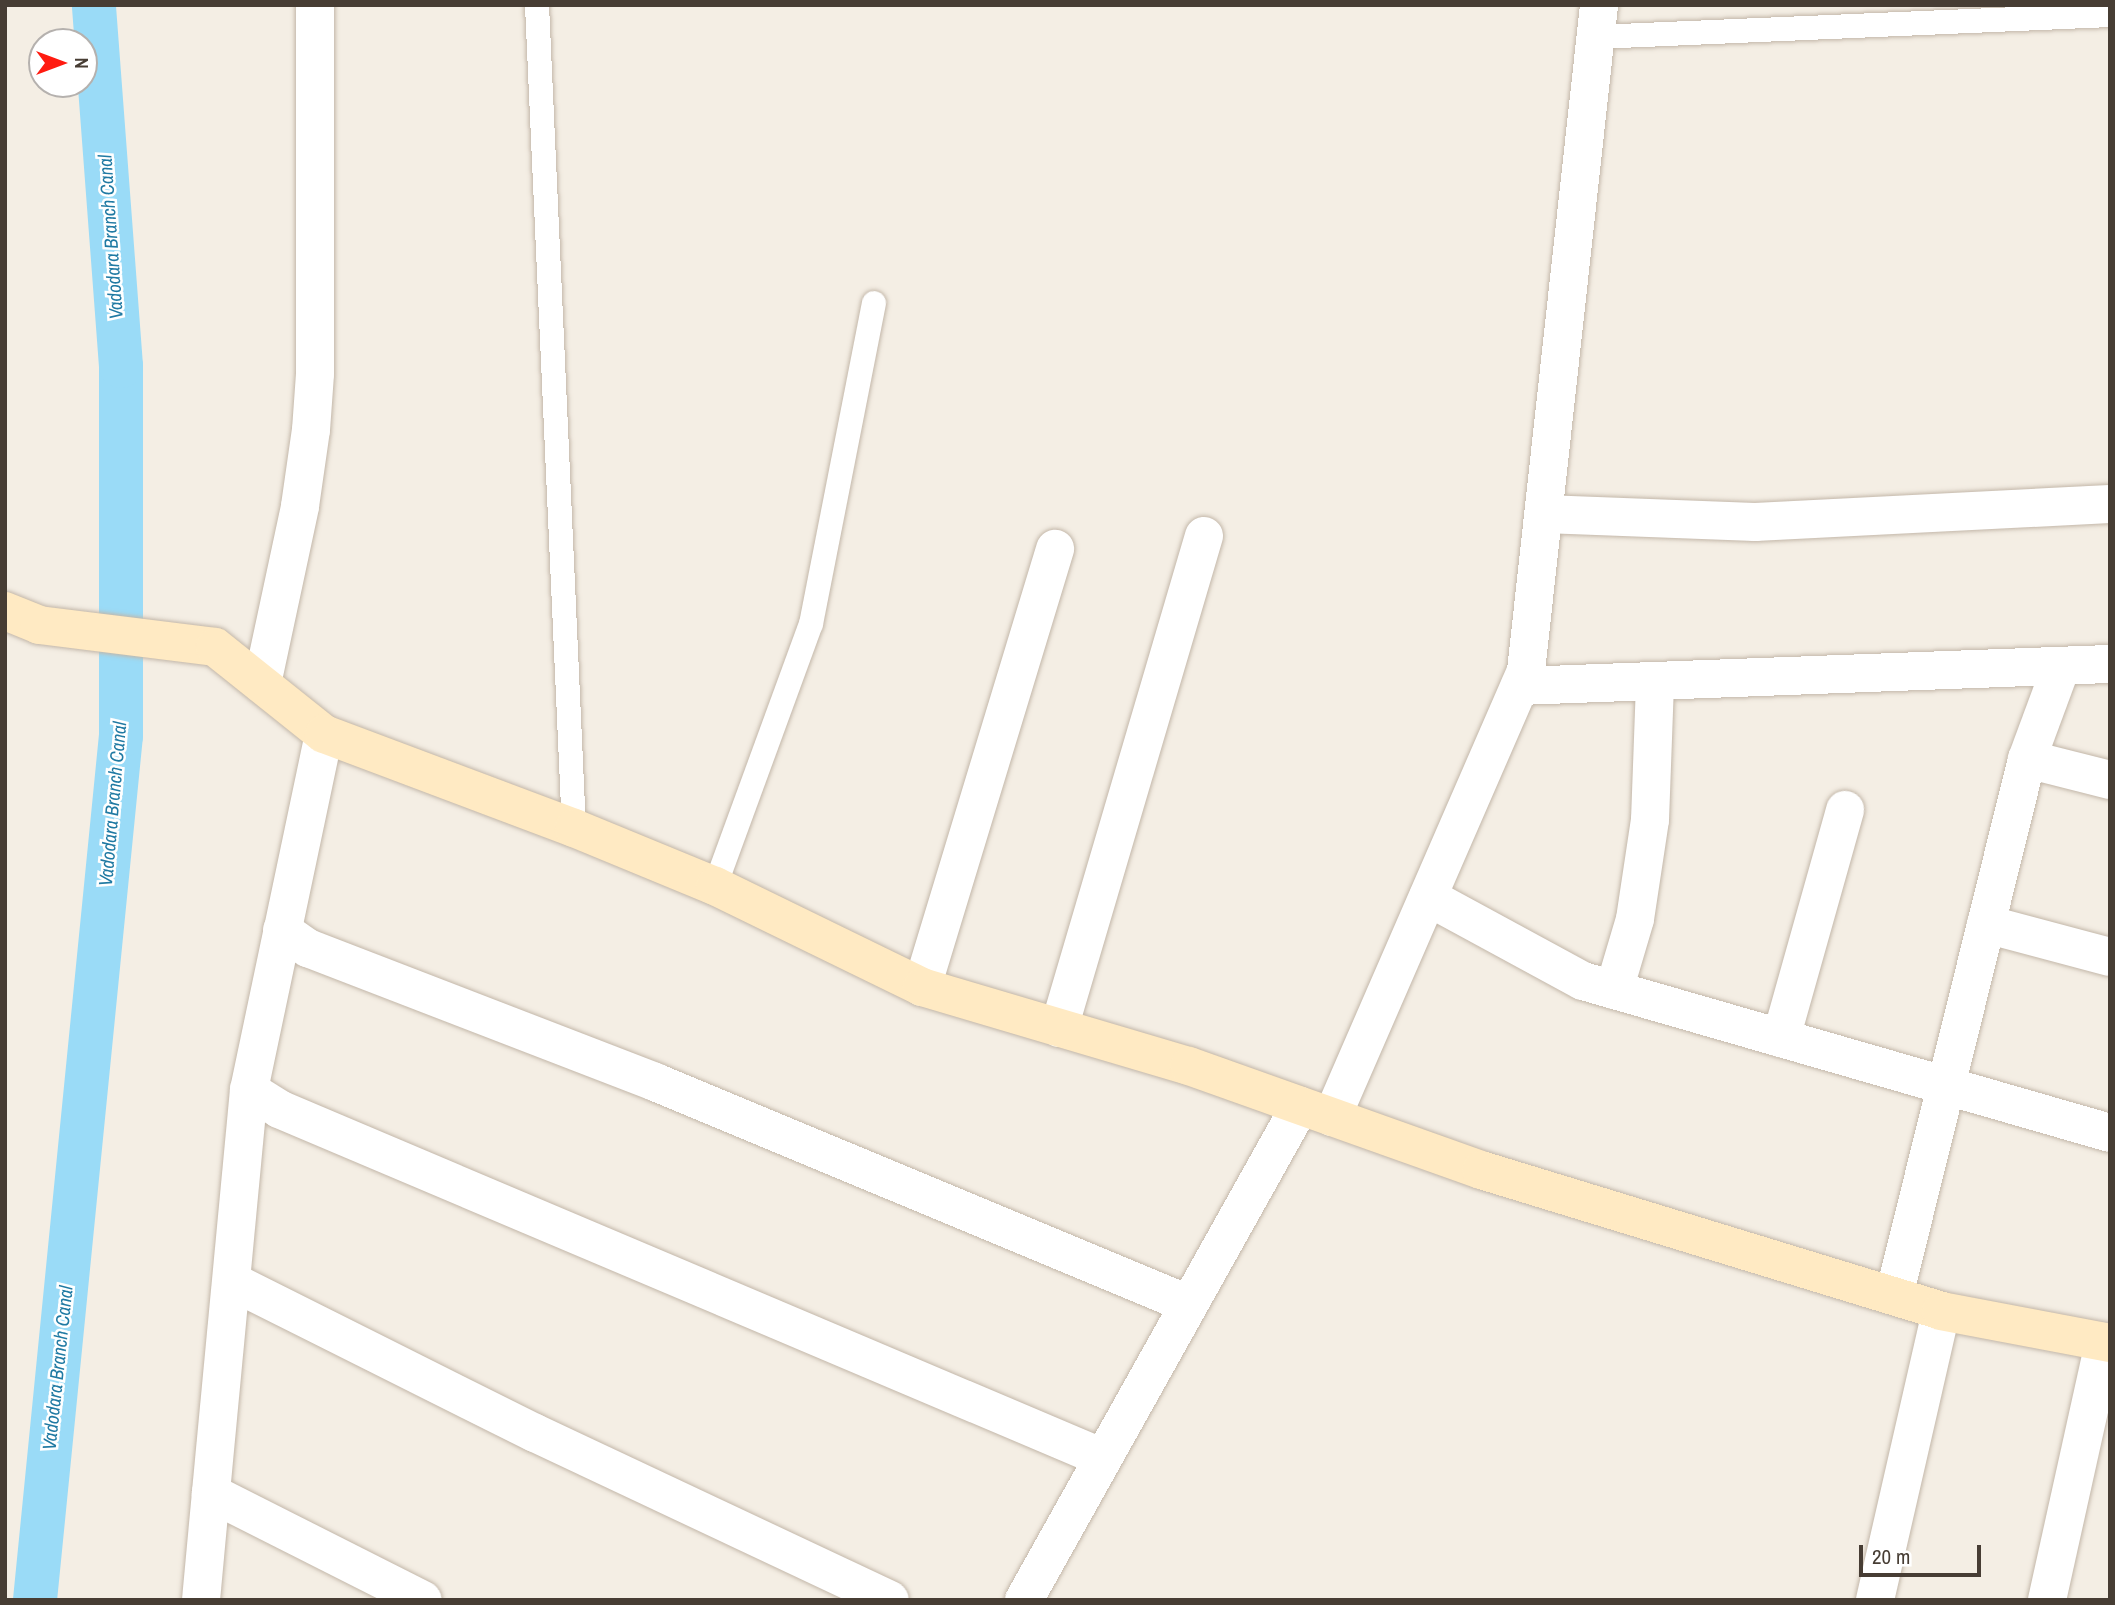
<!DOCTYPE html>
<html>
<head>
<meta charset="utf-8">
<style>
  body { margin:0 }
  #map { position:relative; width:2115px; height:1605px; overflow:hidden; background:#f4eee4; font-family:"Archivo Narrow",sans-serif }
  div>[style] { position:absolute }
  .canal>* { height:44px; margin:-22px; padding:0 22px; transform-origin:22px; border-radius:22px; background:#9adbf7 }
  .roads { filter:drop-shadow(0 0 2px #c3b7a9) drop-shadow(0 0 2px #c3b7a9) }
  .lane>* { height:24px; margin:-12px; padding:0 12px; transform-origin:12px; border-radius:12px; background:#fff }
  .street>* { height:38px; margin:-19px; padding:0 19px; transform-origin:19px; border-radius:19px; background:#fff }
  .secondary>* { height:38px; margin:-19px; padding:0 19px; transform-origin:19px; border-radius:19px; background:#ffeac3 }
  span { translate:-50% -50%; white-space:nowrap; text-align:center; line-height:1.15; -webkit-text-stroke:5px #fff; paint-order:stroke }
  .water-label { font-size:19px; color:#207aa3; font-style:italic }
  .frame { position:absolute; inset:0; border:7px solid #473d34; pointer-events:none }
  .north { position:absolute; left:28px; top:28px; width:70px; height:70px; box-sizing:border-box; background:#fff; border:2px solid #b5b1ae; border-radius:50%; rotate:90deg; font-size:19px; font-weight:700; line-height:28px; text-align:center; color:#473d34 }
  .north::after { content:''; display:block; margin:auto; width:24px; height:32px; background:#ff1b10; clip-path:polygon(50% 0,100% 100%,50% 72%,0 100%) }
  .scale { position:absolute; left:1859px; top:1545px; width:122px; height:32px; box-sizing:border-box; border:4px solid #473d34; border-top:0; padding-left:9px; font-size:21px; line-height:24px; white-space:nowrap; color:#473d34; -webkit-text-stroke:5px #fff; paint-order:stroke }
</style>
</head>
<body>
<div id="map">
  <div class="canal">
    <i style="left:35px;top:1600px;width:868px;rotate:-84.32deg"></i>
    <i style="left:121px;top:736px;width:370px;rotate:-90deg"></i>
    <i style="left:121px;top:366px;width:362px;rotate:-94.3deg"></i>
  </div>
  <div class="roads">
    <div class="lane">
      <i style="left:537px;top:5px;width:824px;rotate:87.43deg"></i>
      <i style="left:1596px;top:37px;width:514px;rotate:-2.45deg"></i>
      <i style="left:715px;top:886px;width:279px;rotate:-69.9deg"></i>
      <i style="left:811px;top:624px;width:327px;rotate:-78.9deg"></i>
    </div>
    <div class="street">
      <i style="left:1544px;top:514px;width:211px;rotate:2.2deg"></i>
      <i style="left:1755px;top:522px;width:355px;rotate:-2.9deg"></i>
      <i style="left:262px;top:684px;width:182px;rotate:-77.9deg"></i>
      <i style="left:300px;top:506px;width:77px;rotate:-81.8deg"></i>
      <i style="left:311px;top:430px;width:56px;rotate:-85.9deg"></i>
      <i style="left:315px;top:374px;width:369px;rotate:-90deg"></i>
      <i style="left:1520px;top:686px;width:590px;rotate:-2.14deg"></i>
      <i style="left:324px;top:734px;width:364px;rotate:101.9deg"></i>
      <i style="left:249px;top:1090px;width:405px;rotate:95.4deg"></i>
      <i style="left:211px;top:1493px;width:237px;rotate:26.8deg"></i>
      <i style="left:2027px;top:759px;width:98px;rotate:-69.7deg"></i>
      <i style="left:1428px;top:897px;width:176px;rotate:28.5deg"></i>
      <i style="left:1583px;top:981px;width:548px;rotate:16.09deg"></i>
      <i style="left:1986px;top:924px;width:128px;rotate:14.9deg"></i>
      <i style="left:282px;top:930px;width:32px;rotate:35deg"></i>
      <i style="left:308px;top:948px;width:372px;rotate:21.1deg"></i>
      <i style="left:655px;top:1082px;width:577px;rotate:22.61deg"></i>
      <i style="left:922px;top:987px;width:458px;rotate:-73.1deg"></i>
      <i style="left:1614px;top:990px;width:74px;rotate:-73.5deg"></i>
      <i style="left:1635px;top:919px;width:100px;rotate:-81.4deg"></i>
      <i style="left:1650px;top:820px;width:139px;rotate:-87.9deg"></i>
      <i style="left:1059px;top:1028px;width:513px;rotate:-73.58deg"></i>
      <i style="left:1781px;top:1038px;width:237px;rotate:-74.3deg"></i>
      <i style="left:249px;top:1090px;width:36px;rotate:32deg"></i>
      <i style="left:279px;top:1109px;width:893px;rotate:22.95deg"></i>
      <i style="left:1332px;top:1117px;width:486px;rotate:-66.5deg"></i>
      <i style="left:1526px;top:671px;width:670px;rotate:-83.74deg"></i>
      <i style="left:233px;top:1282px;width:338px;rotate:26.6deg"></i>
      <i style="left:535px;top:1433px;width:392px;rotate:25.2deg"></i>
      <i style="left:1894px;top:1296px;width:553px;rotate:-76.09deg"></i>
      <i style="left:2027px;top:759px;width:86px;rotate:14.2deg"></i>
      <i style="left:201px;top:1600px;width:107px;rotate:-84.7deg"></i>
      <i style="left:1024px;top:1600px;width:566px;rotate:-60.81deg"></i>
      <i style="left:1875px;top:1600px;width:296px;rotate:-77.1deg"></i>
      <i style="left:2047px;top:1600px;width:264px;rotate:-77.5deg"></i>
    </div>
    <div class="secondary">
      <i style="left:5px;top:611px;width:37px;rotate:22deg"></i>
      <i style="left:39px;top:625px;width:177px;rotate:7.1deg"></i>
      <i style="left:215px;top:647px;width:139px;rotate:38.6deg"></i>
      <i style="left:324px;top:734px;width:267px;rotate:20.6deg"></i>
      <i style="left:574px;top:828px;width:152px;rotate:22.4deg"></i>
      <i style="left:715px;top:886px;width:230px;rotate:26deg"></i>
      <i style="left:922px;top:987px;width:278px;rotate:16.5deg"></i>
      <i style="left:1189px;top:1066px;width:310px;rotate:19.6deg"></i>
      <i style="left:1481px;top:1170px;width:481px;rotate:17deg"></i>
      <i style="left:1941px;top:1311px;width:172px;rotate:10.7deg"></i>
    </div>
  </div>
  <div class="water-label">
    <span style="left:111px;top:237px;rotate:-94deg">Vadodara Branch Canal</span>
    <span style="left:113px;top:804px;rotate:-85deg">Vadodara Branch Canal</span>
    <span style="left:58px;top:1368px;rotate:-84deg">Vadodara Branch Canal</span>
  </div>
  <div class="frame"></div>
  <div class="north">N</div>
  <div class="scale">20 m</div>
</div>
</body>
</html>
